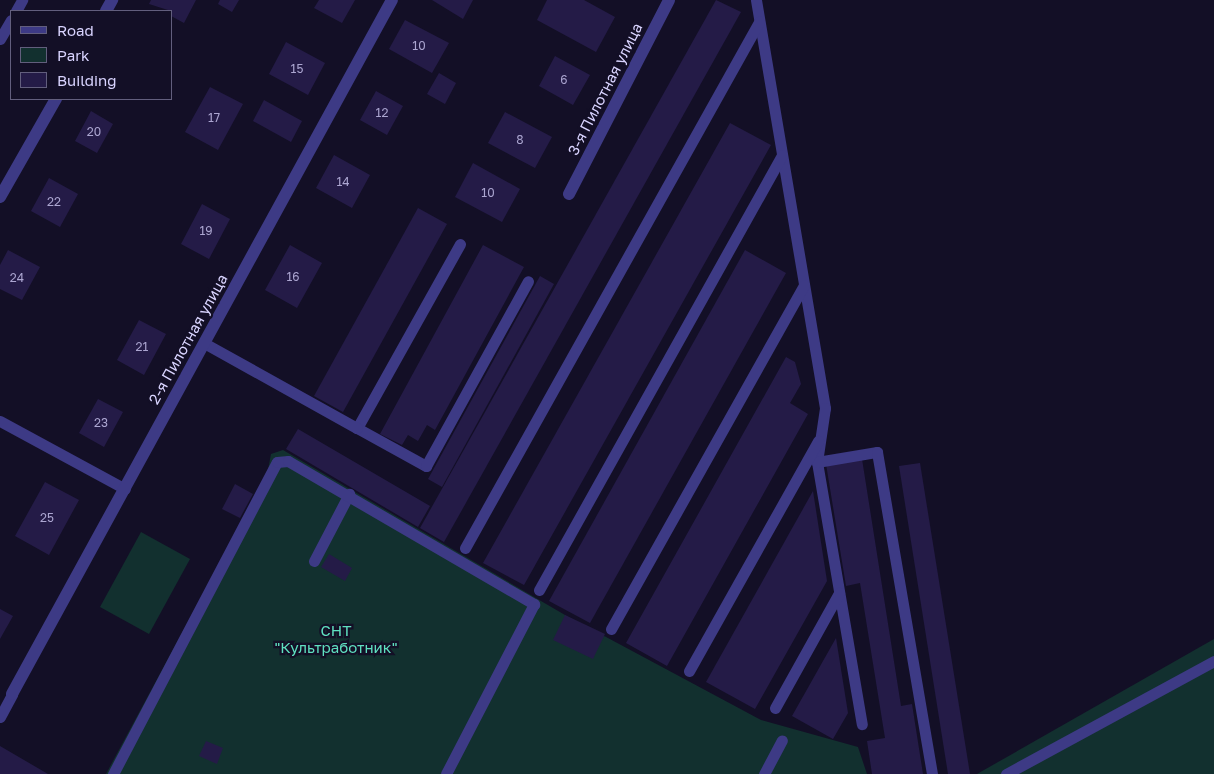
<!DOCTYPE html>
<html>
<head>
<meta charset="utf-8">
<style>
  body { margin:0 }
  #map { position:relative; width:1214px; height:774px; overflow:hidden; background:#130f26; font-family:"Golos Text",sans-serif }
  div>[style] { position:absolute }
  .green>* { inset:0; background:#12302f }
  .building>* { inset:0; background:#241b47 }
  .service>* { height:11px; margin:-5.5px; padding:0 5.5px; transform-origin:5.5px; border-radius:5.5px; background:#3d3a85 }
  .minor>* { height:12px; margin:-6px; padding:0 6px; transform-origin:6px; border-radius:6px; background:#3d3a85 }
  span { translate:-50% -50%; white-space:nowrap; text-align:center; line-height:1.15; -webkit-text-stroke:4.5px #130f26; paint-order:stroke }
  .number-label { font-size:12px; color:#aca6d1 }
  .number-label span { -webkit-text-stroke-width:0 }
  .street-label { font-size:15px; color:#d9d4ff }
  .park-label { font-size:15px; color:#5fe0c0 }
  .legend { position:absolute; left:10px; top:10px; width:162px; height:90px; box-sizing:border-box; background:#130f26; border:1px solid #625e7d; margin:0; padding:6px 9px; list-style:none; font-size:15px; color:#d9d4ff }
  .legend li { display:flex; align-items:center; gap:10px; height:25px }
  .legend b { width:25px; border:1px solid #625e7d }
</style>
</head>
<body>
<div id="map">
  <div class="green">
    <i style="clip-path:polygon(283px 450px,565px 615px,761px 720px,858px 747px,867px 774px,106px 774px,267px 475px,271px 454px)"></i>
    <i style="clip-path:polygon(141px 532px,190px 559px,149px 634px,100px 607px)"></i>
    <i style="clip-path:polygon(1214px 639px,1214px 774px,977px 774px)"></i>
  </div>
  <div class="building">
    <i style="clip-path:polygon(151px 0,196px 0,184px 23px,171px 16px,171px 11px,149px 4px)"></i>
    <i style="clip-path:polygon(220px 0,239px 0,232px 12px,218px 4px)"></i>
    <i style="clip-path:polygon(319px 0,355px 0,342px 23px,314px 8px)"></i>
    <i style="clip-path:polygon(432px 0,473px 0,463px 19px)"></i>
    <i style="clip-path:polygon(547px 0,584px 0,615px 17px,596px 52px,537px 20px)"></i>
    <i style="clip-path:polygon(716px 0,741px 12px,444px 542px,420px 528px)"></i>
    <i style="clip-path:polygon(405px 20px,449px 43px,432px 73px,389px 49px)"></i>
    <i style="clip-path:polygon(286px 42px,325px 63px,308px 95px,269px 74px)"></i>
    <i style="clip-path:polygon(555px 56px,590px 75px,573px 105px,539px 86px)"></i>
    <i style="clip-path:polygon(439px 73px,456px 83px,445px 104px,427px 94px)"></i>
    <i style="clip-path:polygon(210px 87px,243px 104px,218px 150px,185px 132px)"></i>
    <i style="clip-path:polygon(376px 91px,403px 106px,387px 135px,360px 120px)"></i>
    <i style="clip-path:polygon(264px 100px,302px 121px,291px 142px,253px 121px)"></i>
    <i style="clip-path:polygon(91px 111px,113px 124px,97px 153px,75px 141px)"></i>
    <i style="clip-path:polygon(505px 112px,552px 137px,535px 168px,488px 143px)"></i>
    <i style="clip-path:polygon(730px 123px,771px 145px,524px 585px,483px 563px)"></i>
    <i style="clip-path:polygon(334px 155px,370px 175px,352px 208px,316px 188px)"></i>
    <i style="clip-path:polygon(473px 163px,520px 189px,502px 222px,455px 197px)"></i>
    <i style="clip-path:polygon(49px 178px,78px 194px,60px 227px,31px 211px)"></i>
    <i style="clip-path:polygon(202px 204px,230px 219px,209px 259px,181px 244px)"></i>
    <i style="clip-path:polygon(418px 208px,447px 224px,343px 412px,314px 396px)"></i>
    <i style="clip-path:polygon(290px 245px,322px 263px,297px 308px,265px 290px)"></i>
    <i style="clip-path:polygon(483px 245px,524px 267px,435px 430px,427px 425px,418px 441px,408px 435px,402px 445px,380px 434px)"></i>
    <i style="clip-path:polygon(8px 250px,40px 267px,22px 300px,0 289px,0 265px)"></i>
    <i style="clip-path:polygon(745px 250px,786px 273px,590px 623px,549px 601px)"></i>
    <i style="clip-path:polygon(540px 276px,554px 284px,442px 487px,428px 479px)"></i>
    <i style="clip-path:polygon(139px 320px,166px 334px,144px 375px,117px 360px)"></i>
    <i style="clip-path:polygon(786px 357px,795px 362px,801px 384px,790px 403px,808px 414px,667px 666px,626px 643px)"></i>
    <i style="clip-path:polygon(98px 399px,123px 412px,104px 447px,79px 433px)"></i>
    <i style="clip-path:polygon(298px 429px,430px 506px,418px 527px,286px 449px)"></i>
    <i style="clip-path:polygon(862px 459px,901px 706px,912px 704px,923px 774px,872px 774px,867px 741px,885px 738px,860px 583px,846px 586px,826px 464px)"></i>
    <i style="clip-path:polygon(920px 463px,970px 774px,948px 774px,899px 466px)"></i>
    <i style="clip-path:polygon(45px 482px,79px 500px,49px 555px,15px 536px)"></i>
    <i style="clip-path:polygon(235px 484px,253px 494px,240px 518px,222px 509px)"></i>
    <i style="clip-path:polygon(813px 491px,827px 581px,755px 709px,706px 682px)"></i>
    <i style="clip-path:polygon(329px 554px,352px 568px,345px 581px,321px 567px)"></i>
    <i style="clip-path:polygon(0 609px,13px 616px,0 639px)"></i>
    <i style="clip-path:polygon(565px 615px,605px 634px,593px 659px,553px 640px)"></i>
    <i style="clip-path:polygon(836px 638px,848px 713px,833px 739px,792px 716px)"></i>
    <i style="clip-path:polygon(206px 741px,223px 748px,217px 764px,199px 756px)"></i>
    <i style="clip-path:polygon(0 746px,48px 774px,0 774px)"></i>
  </div>
  <div class="service">
    <i style="left:756px;top:0;width:414px;rotate:80.4deg"></i>
    <i style="left:825px;top:408px;width:55px;rotate:98.4deg"></i>
    <i style="left:817px;top:462px;width:266px;rotate:80.3deg"></i>
    <i style="left:16px;top:11px;width:13px;rotate:-61deg"></i>
    <i style="left:0;top:39px;width:22px;rotate:-60deg"></i>
    <i style="left:460px;top:244px;width:211px;rotate:119.2deg"></i>
    <i style="left:357px;top:428px;width:79px;rotate:28.8deg"></i>
    <i style="left:426px;top:466px;width:211px;rotate:-61.1deg"></i>
    <i style="left:204px;top:343px;width:175px;rotate:29.1deg"></i>
    <i style="left:0;top:421px;width:142px;rotate:28.5deg"></i>
    <i style="left:817px;top:462px;width:61px;rotate:-9.5deg"></i>
    <i style="left:877px;top:452px;width:327px;rotate:80.3deg"></i>
    <i style="left:465px;top:548px;width:603px;rotate:-60.8deg"></i>
    <i style="left:314px;top:561px;width:76px;rotate:-62.4deg"></i>
    <i style="left:539px;top:590px;width:498px;rotate:-60.8deg"></i>
    <i style="left:611px;top:629px;width:394px;rotate:-60.7deg"></i>
    <i style="left:689px;top:671px;width:264px;rotate:-60.7deg"></i>
    <i style="left:775px;top:708px;width:132px;rotate:-60.9deg"></i>
    <i style="left:0;top:717px;width:26px;rotate:-62deg"></i>
    <i style="left:113px;top:774px;width:352px;rotate:-62.3deg"></i>
    <i style="left:277px;top:462px;width:11px;rotate:-5deg"></i>
    <i style="left:288px;top:461px;width:285px;rotate:30.2deg"></i>
    <i style="left:534px;top:604px;width:191px;rotate:117.4deg"></i>
    <i style="left:764px;top:774px;width:38px;rotate:-62deg"></i>
    <i style="left:1006px;top:774px;width:237px;rotate:-28.5deg"></i>
  </div>
  <div class="minor">
    <i style="left:106px;top:11px;width:13px;rotate:-61deg"></i>
    <i style="left:569px;top:194px;width:218px;rotate:-62.7deg"></i>
    <i style="left:0;top:197px;width:113px;rotate:-60.3deg"></i>
    <i style="left:12px;top:694px;width:791px;rotate:-61.3deg"></i>
  </div>
  <div class="number-label">
    <span style="left:419px;top:46px">10</span>
    <span style="left:297px;top:69px">15</span>
    <span style="left:564px;top:80px">6</span>
    <span style="left:382px;top:113px">12</span>
    <span style="left:214px;top:118px">17</span>
    <span style="left:94px;top:132px">20</span>
    <span style="left:520px;top:140px">8</span>
    <span style="left:343px;top:182px">14</span>
    <span style="left:488px;top:193px">10</span>
    <span style="left:54px;top:202px">22</span>
    <span style="left:206px;top:231px">19</span>
    <span style="left:293px;top:277px">16</span>
    <span style="left:17px;top:278px">24</span>
    <span style="left:142px;top:347px">21</span>
    <span style="left:101px;top:423px">23</span>
    <span style="left:47px;top:518px">25</span>
  </div>
  <div class="street-label">
    <span style="left:605px;top:89px;rotate:-63deg">3-я Пилотная улица</span>
    <span style="left:188px;top:339px;rotate:-61deg">2-я Пилотная улица</span>
  </div>
  <div class="park-label">
    <span style="left:336px;top:639px">СНТ<br>"Культработник"</span>
  </div>
  <ul class="legend">
  <li><b style="height:6px;background:#3d3a85"></b>Road</li>
  <li><b style="height:14px;background:#12302f"></b>Park</li>
  <li><b style="height:14px;background:#241b47"></b>Building</li>
  </ul>
</div>
</body>
</html>
